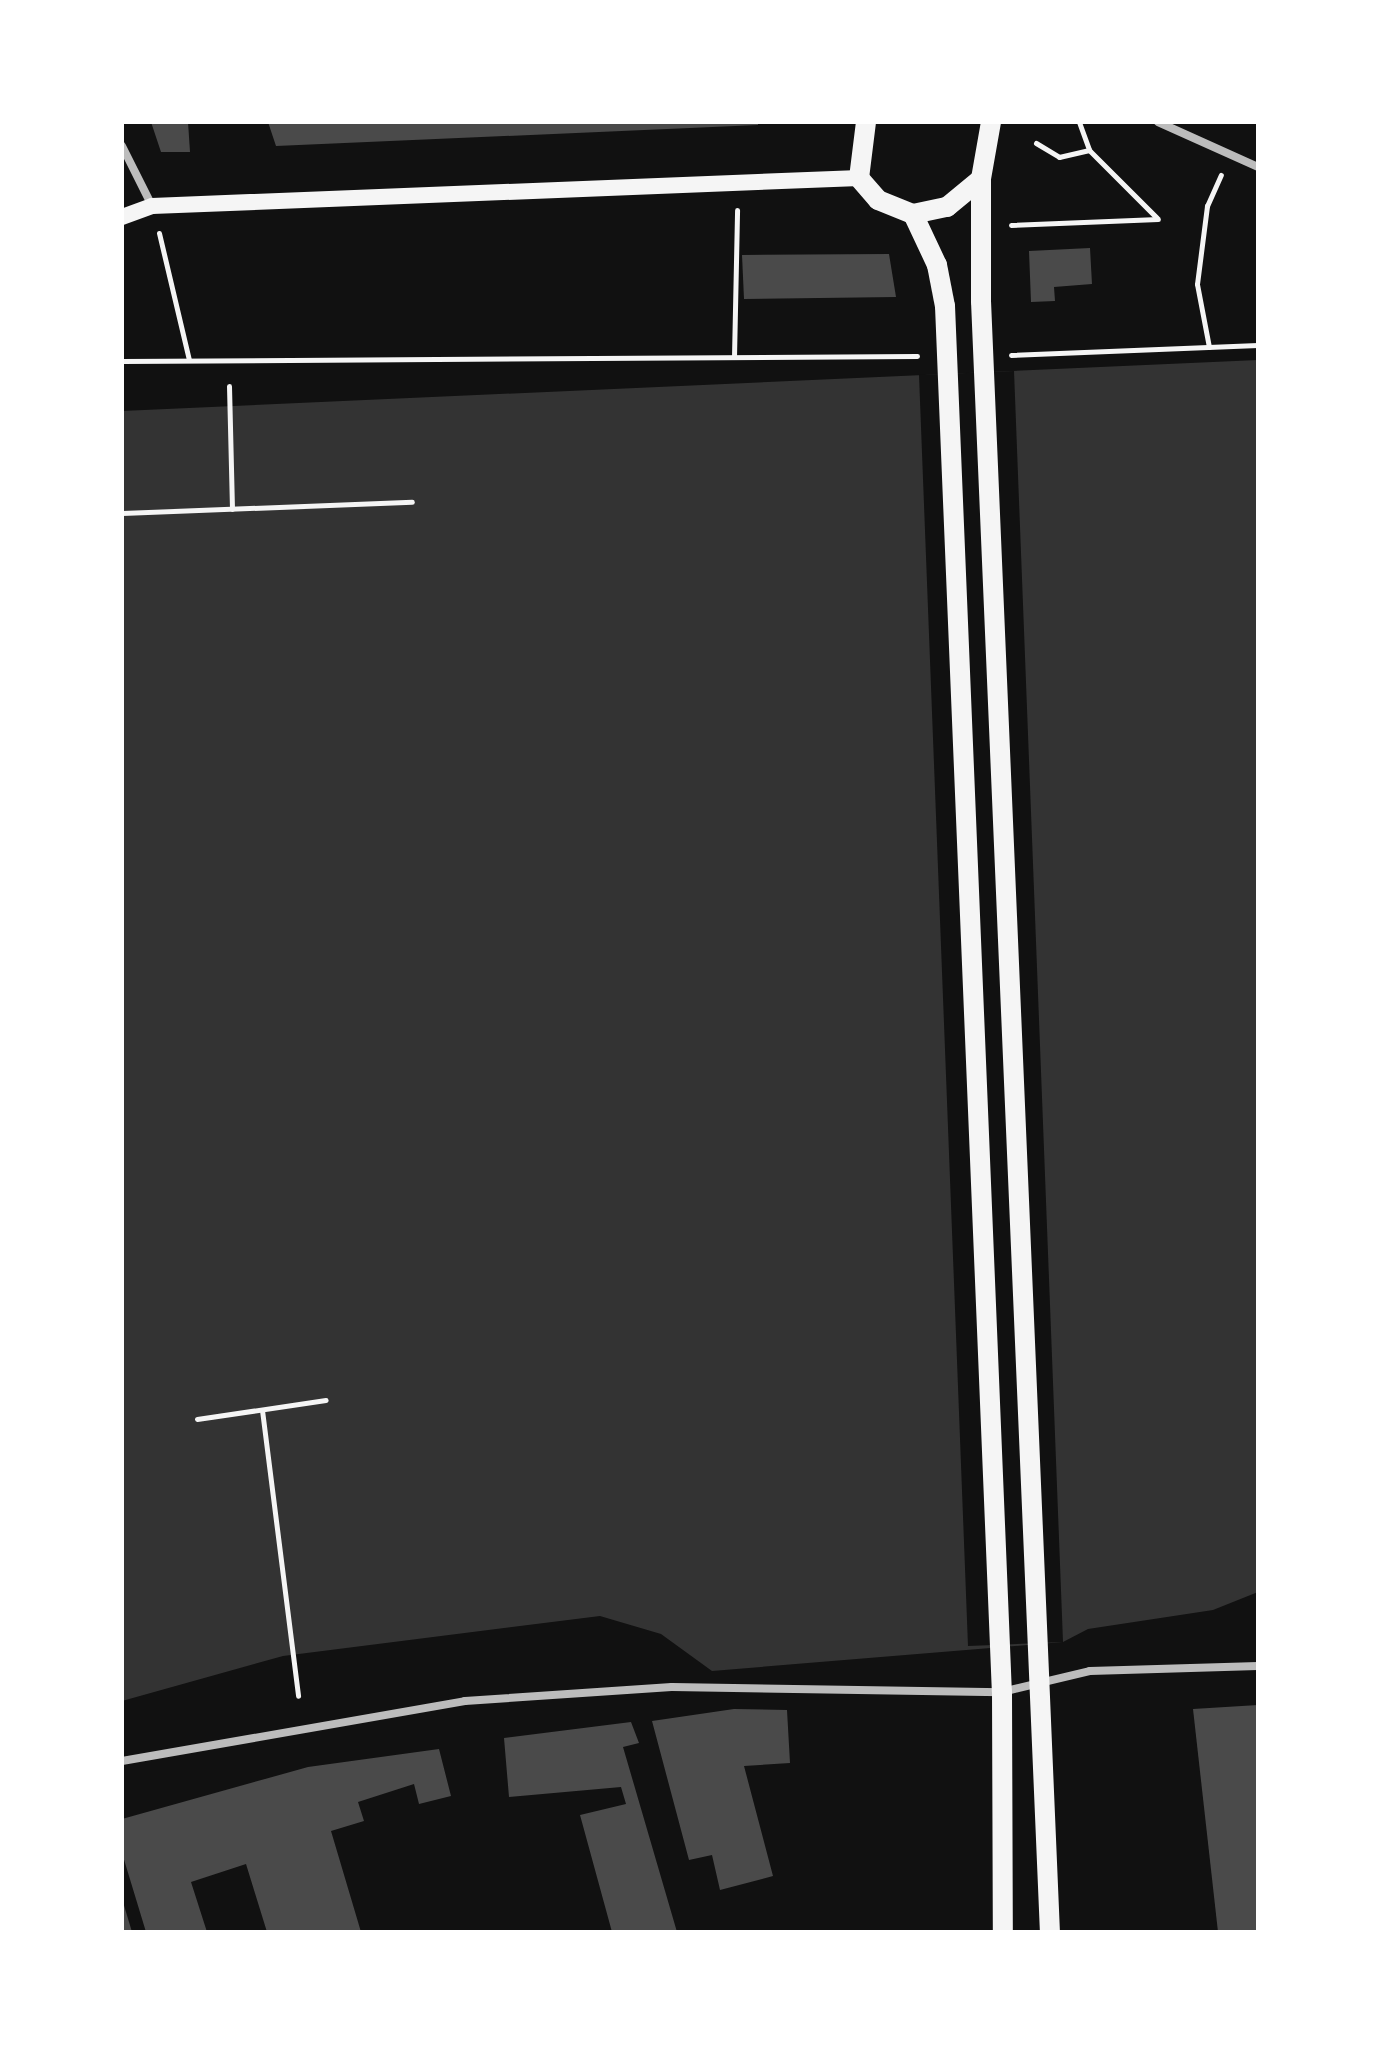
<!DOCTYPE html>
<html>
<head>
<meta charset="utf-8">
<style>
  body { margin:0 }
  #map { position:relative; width:1380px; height:2054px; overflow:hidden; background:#111; font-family:Cabin,sans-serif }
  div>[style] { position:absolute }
  .water>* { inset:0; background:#333 }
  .pier>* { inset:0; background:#111 }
  .building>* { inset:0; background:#4a4a4a }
  .path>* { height:5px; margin:-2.5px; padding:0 2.5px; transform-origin:2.5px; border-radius:2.5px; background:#f5f5f5 }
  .minor>* { height:8px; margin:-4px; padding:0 4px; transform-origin:4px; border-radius:4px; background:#bcbcbc }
  .secondary>* { height:16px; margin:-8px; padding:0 8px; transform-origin:8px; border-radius:8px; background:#f5f5f5 }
  .primary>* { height:20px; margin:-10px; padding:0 10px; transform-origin:10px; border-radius:10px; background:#f5f5f5 }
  span { translate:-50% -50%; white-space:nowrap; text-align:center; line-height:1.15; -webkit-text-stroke:6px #fff; paint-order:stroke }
  .frame { position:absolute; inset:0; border:124px solid #fff; pointer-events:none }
</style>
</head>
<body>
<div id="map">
  <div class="water">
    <i style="clip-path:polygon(1258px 360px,1258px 1592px,1213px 1610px,1088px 1629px,1063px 1642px,712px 1671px,661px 1634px,600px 1616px,283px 1656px,122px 1701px,122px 411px)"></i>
  </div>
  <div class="pier">
    <i style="clip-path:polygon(1014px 371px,1063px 1642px,968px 1646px,919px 375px)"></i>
  </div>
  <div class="building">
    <i style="clip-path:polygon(151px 122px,188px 122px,190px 152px,161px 152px)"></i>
    <i style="clip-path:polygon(268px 122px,758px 122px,758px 125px,276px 146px)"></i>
    <i style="clip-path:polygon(1090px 248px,1092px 284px,1054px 287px,1055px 301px,1031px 302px,1029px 251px)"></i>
    <i style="clip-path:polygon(889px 254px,896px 297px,744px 299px,742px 255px)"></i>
    <i style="clip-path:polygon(1258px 1705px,1258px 1932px,1218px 1932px,1193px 1709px)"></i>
    <i style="clip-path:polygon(734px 1709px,787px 1710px,790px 1763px,744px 1766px,773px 1876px,720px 1890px,712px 1855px,689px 1860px,652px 1721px)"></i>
    <i style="clip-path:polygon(631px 1722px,639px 1743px,623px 1747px,677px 1932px,612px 1932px,580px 1815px,626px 1804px,621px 1787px,509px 1797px,504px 1738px)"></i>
    <i style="clip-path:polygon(439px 1749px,451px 1796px,419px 1804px,414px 1784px,358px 1802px,364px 1821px,331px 1831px,361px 1932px,267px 1932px,246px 1864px,191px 1882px,207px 1932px,146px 1932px,122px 1853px,122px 1819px,308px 1767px)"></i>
    <i style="clip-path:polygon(123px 1902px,132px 1932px,122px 1932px)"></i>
  </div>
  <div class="path">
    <i style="left:1079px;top:122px;width:30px;rotate:70deg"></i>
    <i style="left:1089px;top:150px;width:96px;rotate:45deg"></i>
    <i style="left:1036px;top:143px;width:27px;rotate:31deg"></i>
    <i style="left:1059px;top:157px;width:31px;rotate:-13deg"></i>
    <i style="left:1011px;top:225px;width:147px;rotate:-2.3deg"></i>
    <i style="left:159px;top:233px;width:130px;rotate:76.7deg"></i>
    <i style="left:1209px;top:347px;width:64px;rotate:-100.8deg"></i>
    <i style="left:1197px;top:284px;width:79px;rotate:-82.7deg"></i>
    <i style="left:1207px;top:206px;width:34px;rotate:-66deg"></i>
    <i style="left:1011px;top:355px;width:247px;rotate:-2.3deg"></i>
    <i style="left:734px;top:357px;width:147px;rotate:-88.8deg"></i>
    <i style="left:122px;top:361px;width:795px;rotate:-0.36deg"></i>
    <i style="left:229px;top:386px;width:123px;rotate:88.6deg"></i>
    <i style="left:122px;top:513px;width:290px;rotate:-2.2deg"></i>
    <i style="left:262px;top:1410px;width:288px;rotate:82.8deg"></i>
    <i style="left:197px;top:1419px;width:130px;rotate:-8.4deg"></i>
  </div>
  <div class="minor">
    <i style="left:1158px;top:122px;width:110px;rotate:24.2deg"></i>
    <i style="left:122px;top:146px;width:67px;rotate:63.4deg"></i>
    <i style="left:122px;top:1761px;width:348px;rotate:-9.9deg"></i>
    <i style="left:465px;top:1701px;width:207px;rotate:-3.9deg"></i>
    <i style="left:672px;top:1687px;width:330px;rotate:0.9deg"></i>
    <i style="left:1002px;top:1692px;width:90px;rotate:-13.4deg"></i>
    <i style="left:1090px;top:1671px;width:168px;rotate:-1.7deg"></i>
  </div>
  <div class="secondary">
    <i style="left:122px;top:217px;width:32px;rotate:-20deg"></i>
    <i style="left:152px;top:206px;width:708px;rotate:-2.27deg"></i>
  </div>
  <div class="primary">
    <i style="left:866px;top:122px;width:56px;rotate:97.1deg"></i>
    <i style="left:859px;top:178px;width:29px;rotate:49deg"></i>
    <i style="left:878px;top:200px;width:38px;rotate:22deg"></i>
    <i style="left:913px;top:214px;width:35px;rotate:-12deg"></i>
    <i style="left:947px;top:207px;width:44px;rotate:-39.5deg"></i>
    <i style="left:991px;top:122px;width:58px;rotate:100deg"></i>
    <i style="left:981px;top:179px;width:122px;rotate:90deg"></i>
    <i style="left:981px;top:301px;width:1632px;rotate:87.58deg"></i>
    <i style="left:913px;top:214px;width:56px;rotate:64.8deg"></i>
    <i style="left:937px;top:265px;width:42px;rotate:79deg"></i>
    <i style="left:945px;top:306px;width:1387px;rotate:87.65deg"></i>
    <i style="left:1002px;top:1692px;width:240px;rotate:89.8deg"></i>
  </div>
  <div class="frame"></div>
</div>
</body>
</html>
